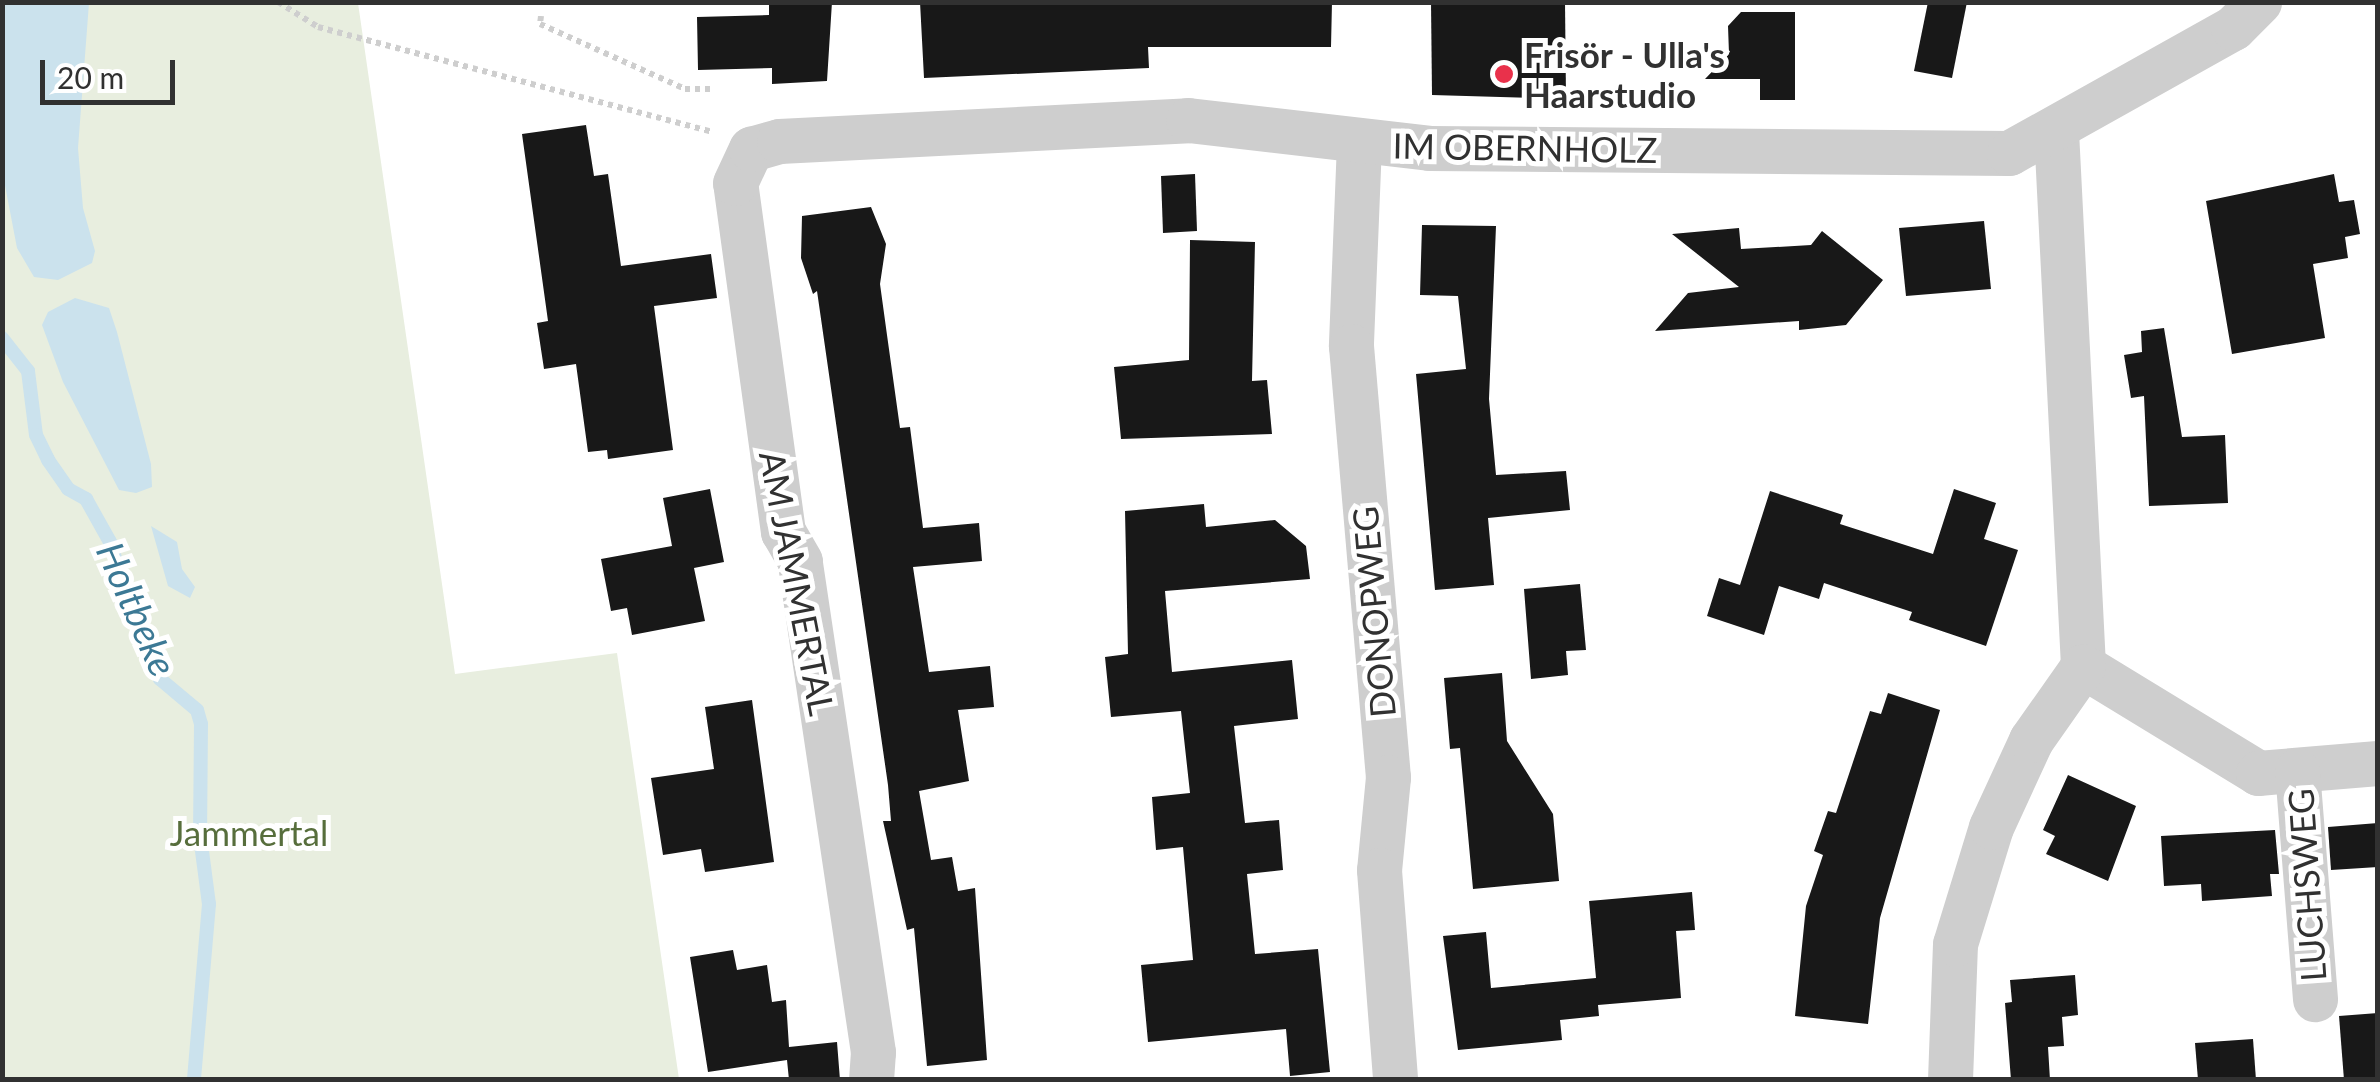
<!DOCTYPE html>
<html>
<head>
<meta charset="utf-8">
<style>
  body { margin:0 }
  #map { position:relative; width:2380px; height:1082px; overflow:hidden; background:#fff; font-family:Lato,sans-serif }
  div>[style] { position:absolute }
  .green>* { inset:0; background:#e8eedf }
  .water>* { inset:0; background:#cbe2ed }
  .stream>* { height:14px; margin:-7px; padding:0 7px; transform-origin:7px; border-radius:7px; background:#cbe2ed }
  .building>* { inset:0; background:#181818 }
  .path>* { height:6px; margin-top:-3px; transform-origin:0; background:repeating-linear-gradient(90deg,#cecece 0 5px,transparent 0 10px) }
  .street>* { height:45px; margin:-22.5px; padding:0 22.5px; transform-origin:22.5px; border-radius:22.5px; background:#cecece }
  .dots>* { width:28px; height:28px; translate:-50% -50%; box-sizing:border-box; border:5px solid #fff; border-radius:50% }
  span { translate:-50% -50%; white-space:nowrap; text-align:center; line-height:1.15; -webkit-text-stroke:10px #fff; paint-order:stroke }
  .poi-label { font-size:35px; color:#313131; font-weight:700 }
  .left { translate:0 -50%; text-align:left }
  .street-label { font-size:35px; color:#313131 }
  .park-label { font-size:35px; color:#576e3c }
  .water-label { font-size:38px; color:#3c7995; font-style:italic }
  .frame { position:absolute; inset:0; border:5px solid #313131; pointer-events:none }
  .scale { position:absolute; left:40px; top:60px; width:135px; height:45px; box-sizing:border-box; border:5px solid #313131; border-top:0; padding-left:12px; font-size:30px; line-height:35px; white-space:nowrap; color:#313131; -webkit-text-stroke:8px #fff; paint-order:stroke }
</style>
</head>
<body>
<div id="map">
  <div class="green">
    <i style="clip-path:polygon(2px 3px,358px 3px,455px 674px,617px 653px,679px 1079px,3px 1079px)"></i>
  </div>
  <div class="water">
    <i style="clip-path:polygon(2px 3px,89px 3px,78px 148px,83px 208px,95px 251px,92px 263px,58px 280px,34px 277px,17px 248px,3px 175px)"></i>
    <i style="clip-path:polygon(75px 298px,109px 308px,117px 332px,151px 464px,152px 487px,136px 493px,119px 490px,63px 382px,42px 325px,48px 312px)"></i>
    <i style="clip-path:polygon(151px 526px,177px 542px,182px 569px,195px 587px,190px 598px,168px 586px)"></i>
  </div>
  <div class="stream">
    <i style="left:2px;top:338px;width:42px;rotate:51.8deg"></i>
    <i style="left:28px;top:371px;width:64px;rotate:82.9deg"></i>
    <i style="left:36px;top:435px;width:28px;rotate:64deg"></i>
    <i style="left:48px;top:460px;width:35px;rotate:55deg"></i>
    <i style="left:68px;top:489px;width:21px;rotate:29deg"></i>
    <i style="left:86px;top:499px;width:49px;rotate:60.8deg"></i>
    <i style="left:110px;top:542px;width:66px;rotate:72.4deg"></i>
    <i style="left:130px;top:605px;width:64px;rotate:62.2deg"></i>
    <i style="left:160px;top:662px;width:17px;rotate:90deg"></i>
    <i style="left:160px;top:679px;width:48px;rotate:40deg"></i>
    <i style="left:197px;top:710px;width:15px;rotate:74deg"></i>
    <i style="left:201px;top:724px;width:112px;rotate:90.5deg"></i>
    <i style="left:200px;top:836px;width:69px;rotate:82.5deg"></i>
    <i style="left:209px;top:904px;width:177px;rotate:94.9deg"></i>
  </div>
  <div class="building">
    <i style="clip-path:polygon(769px 2px,832px 2px,827px 81px,772px 84px,772px 68px,698px 70px,697px 17px,769px 15px)"></i>
    <i style="clip-path:polygon(920px 2px,1332px 2px,1331px 47px,1148px 47px,1149px 68px,924px 78px)"></i>
    <i style="clip-path:polygon(1431px 2px,1565px 2px,1566px 99px,1432px 95px)"></i>
    <i style="clip-path:polygon(1928px 2px,1967px 2px,1952px 78px,1914px 71px)"></i>
    <i style="clip-path:polygon(1741px 12px,1795px 12px,1795px 100px,1760px 100px,1760px 79px,1705px 79px,1729px 54px,1728px 26px)"></i>
    <i style="clip-path:polygon(586px 125px,594px 176px,608px 174px,621px 266px,711px 254px,717px 298px,654px 306px,673px 450px,608px 459px,607px 450px,588px 452px,576px 364px,544px 369px,537px 323px,548px 321px,522px 134px)"></i>
    <i style="clip-path:polygon(1195px 174px,1197px 231px,1163px 233px,1161px 176px)"></i>
    <i style="clip-path:polygon(2334px 174px,2339px 202px,2354px 200px,2360px 234px,2345px 237px,2348px 258px,2313px 264px,2325px 338px,2232px 354px,2206px 201px)"></i>
    <i style="clip-path:polygon(871px 207px,886px 244px,880px 284px,887px 335px,900px 428px,910px 427px,923px 528px,979px 523px,982px 561px,913px 567px,929px 672px,990px 666px,994px 707px,958px 710px,969px 781px,919px 791px,931px 860px,952px 857px,958px 891px,975px 888px,987px 1060px,927px 1066px,914px 928px,907px 930px,883px 821px,891px 821px,888px 785px,817px 291px,813px 294px,801px 258px,802px 216px)"></i>
    <i style="clip-path:polygon(1984px 221px,1991px 289px,1906px 296px,1899px 228px)"></i>
    <i style="clip-path:polygon(1422px 225px,1496px 226px,1489px 399px,1496px 475px,1566px 471px,1570px 510px,1488px 518px,1494px 585px,1435px 590px,1416px 374px,1466px 369px,1458px 296px,1420px 295px)"></i>
    <i style="clip-path:polygon(1739px 228px,1741px 249px,1811px 245px,1822px 231px,1883px 280px,1846px 325px,1799px 330px,1799px 321px,1655px 331px,1688px 293px,1739px 287px,1672px 234px)"></i>
    <i style="clip-path:polygon(1190px 240px,1255px 242px,1252px 381px,1267px 380px,1272px 434px,1121px 439px,1114px 367px,1189px 360px)"></i>
    <i style="clip-path:polygon(2164px 328px,2182px 437px,2225px 435px,2228px 503px,2149px 506px,2144px 396px,2131px 398px,2124px 355px,2142px 352px,2141px 331px)"></i>
    <i style="clip-path:polygon(710px 489px,724px 562px,694px 568px,705px 621px,632px 635px,627px 608px,611px 611px,601px 559px,672px 546px,663px 498px)"></i>
    <i style="clip-path:polygon(1954px 489px,1996px 503px,1984px 539px,2018px 550px,1986px 646px,1909px 620px,1912px 612px,1824px 583px,1819px 599px,1779px 586px,1764px 635px,1707px 616px,1719px 578px,1740px 585px,1770px 491px,1843px 515px,1840px 524px,1933px 554px)"></i>
    <i style="clip-path:polygon(1204px 504px,1206px 527px,1275px 520px,1306px 546px,1310px 579px,1165px 591px,1172px 672px,1292px 660px,1298px 719px,1234px 726px,1245px 823px,1279px 820px,1283px 870px,1247px 874px,1255px 954px,1318px 949px,1330px 1072px,1290px 1076px,1286px 1029px,1148px 1042px,1141px 965px,1193px 960px,1183px 847px,1156px 850px,1152px 797px,1190px 793px,1181px 711px,1111px 717px,1105px 657px,1128px 654px,1125px 511px)"></i>
    <i style="clip-path:polygon(1580px 584px,1586px 650px,1566px 651px,1568px 675px,1531px 679px,1524px 589px)"></i>
    <i style="clip-path:polygon(1502px 673px,1507px 741px,1553px 814px,1559px 881px,1473px 889px,1460px 748px,1450px 749px,1444px 678px)"></i>
    <i style="clip-path:polygon(1888px 693px,1940px 710px,1880px 918px,1868px 1024px,1795px 1016px,1806px 906px,1823px 855px,1814px 851px,1828px 811px,1836px 813px,1870px 711px,1881px 714px)"></i>
    <i style="clip-path:polygon(752px 700px,774px 862px,705px 872px,701px 849px,663px 855px,651px 778px,714px 769px,705px 707px)"></i>
    <i style="clip-path:polygon(2068px 775px,2136px 806px,2108px 881px,2046px 854px,2055px 836px,2043px 830px)"></i>
    <i style="clip-path:polygon(2378px 823px,2378px 867px,2331px 870px,2328px 827px)"></i>
    <i style="clip-path:polygon(2275px 830px,2279px 874px,2270px 874px,2272px 896px,2202px 901px,2201px 884px,2164px 886px,2161px 836px)"></i>
    <i style="clip-path:polygon(1692px 892px,1695px 930px,1676px 931px,1681px 998px,1598px 1005px,1599px 1016px,1560px 1020px,1562px 1040px,1458px 1050px,1443px 936px,1486px 932px,1491px 988px,1596px 978px,1589px 901px)"></i>
    <i style="clip-path:polygon(733px 950px,737px 970px,767px 965px,772px 1002px,786px 1000px,789px 1047px,837px 1042px,840px 1080px,789px 1080px,787px 1060px,708px 1072px,690px 957px)"></i>
    <i style="clip-path:polygon(2075px 975px,2078px 1015px,2062px 1017px,2064px 1046px,2048px 1047px,2050px 1080px,2011px 1080px,2005px 1003px,2012px 1002px,2010px 980px)"></i>
    <i style="clip-path:polygon(2378px 1013px,2378px 1080px,2344px 1080px,2339px 1016px)"></i>
    <i style="clip-path:polygon(2253px 1039px,2256px 1080px,2198px 1080px,2195px 1043px)"></i>
  </div>
  <div class="path">
    <i style="left:278px;top:2px;width:47px;rotate:32deg"></i>
    <i style="left:318px;top:27px;width:409px;rotate:14.9deg"></i>
    <i style="left:541px;top:16px;width:8px;rotate:97deg"></i>
    <i style="left:540px;top:24px;width:159px;rotate:24.1deg"></i>
    <i style="left:685px;top:89px;width:29px"></i>
  </div>
  <div class="street">
    <i style="left:2056px;top:131px;width:536px;rotate:87.11deg"></i>
    <i style="left:1359px;top:143px;width:203px;rotate:92.3deg"></i>
    <i style="left:1351px;top:346px;width:433px;rotate:85.1deg"></i>
    <i style="left:1388px;top:777px;width:93px;rotate:95.5deg"></i>
    <i style="left:1379px;top:870px;width:211px;rotate:85.6deg"></i>
    <i style="left:2083px;top:666px;width:205px;rotate:31.4deg"></i>
    <i style="left:2258px;top:773px;width:120px;rotate:-4.8deg"></i>
    <i style="left:2297px;top:770px;width:230px;rotate:85.5deg"></i>
    <i style="left:871px;top:1080px;width:28px;rotate:-86deg"></i>
    <i style="left:873px;top:1052px;width:496px;rotate:-98.5deg"></i>
    <i style="left:800px;top:561px;width:34px;rotate:-120deg"></i>
    <i style="left:783px;top:532px;width:352px;rotate:-97.8deg"></i>
    <i style="left:735px;top:183px;width:38px;rotate:-65deg"></i>
    <i style="left:751px;top:149px;width:29px;rotate:-16deg"></i>
    <i style="left:779px;top:141px;width:410px;rotate:-2.9deg"></i>
    <i style="left:1188px;top:120px;width:243px;rotate:6.6deg"></i>
    <i style="left:1429px;top:148px;width:580px;rotate:0.49deg"></i>
    <i style="left:2009px;top:153px;width:257px;rotate:-29.2deg"></i>
    <i style="left:2233px;top:28px;width:37px;rotate:-45deg"></i>
    <i style="left:1950px;top:1080px;width:136px;rotate:-87.9deg"></i>
    <i style="left:1955px;top:944px;width:122px;rotate:-72.9deg"></i>
    <i style="left:1991px;top:827px;width:96px;rotate:-65.3deg"></i>
    <i style="left:2031px;top:740px;width:90px;rotate:-54.9deg"></i>
  </div>
  <div class="dots">
    <i style="left:1504px;top:74px;background:#e9314b"></i>
  </div>
  <div class="poi-label">
    <span class="left" style="left:1524px;top:74px">Frisör - Ulla's<br>Haarstudio</span>
  </div>
  <div class="street-label">
    <span style="left:1525px;top:147px;rotate:1deg">IM OBERNHOLZ</span>
    <span style="left:798px;top:583px;rotate:79deg">AM JAMMERTAL</span>
    <span style="left:1373px;top:612px;rotate:-95deg">DONOPWEG</span>
    <span style="left:2306px;top:885px;rotate:-94deg">LUCHSWEG</span>
  </div>
  <div class="park-label">
    <span style="left:249px;top:832px">Jammertal</span>
  </div>
  <div class="water-label">
    <span style="left:137px;top:609px;rotate:66deg">Holtbeke</span>
  </div>
  <div class="frame"></div>
  <div class="scale">20 m</div>
</div>
</body>
</html>
